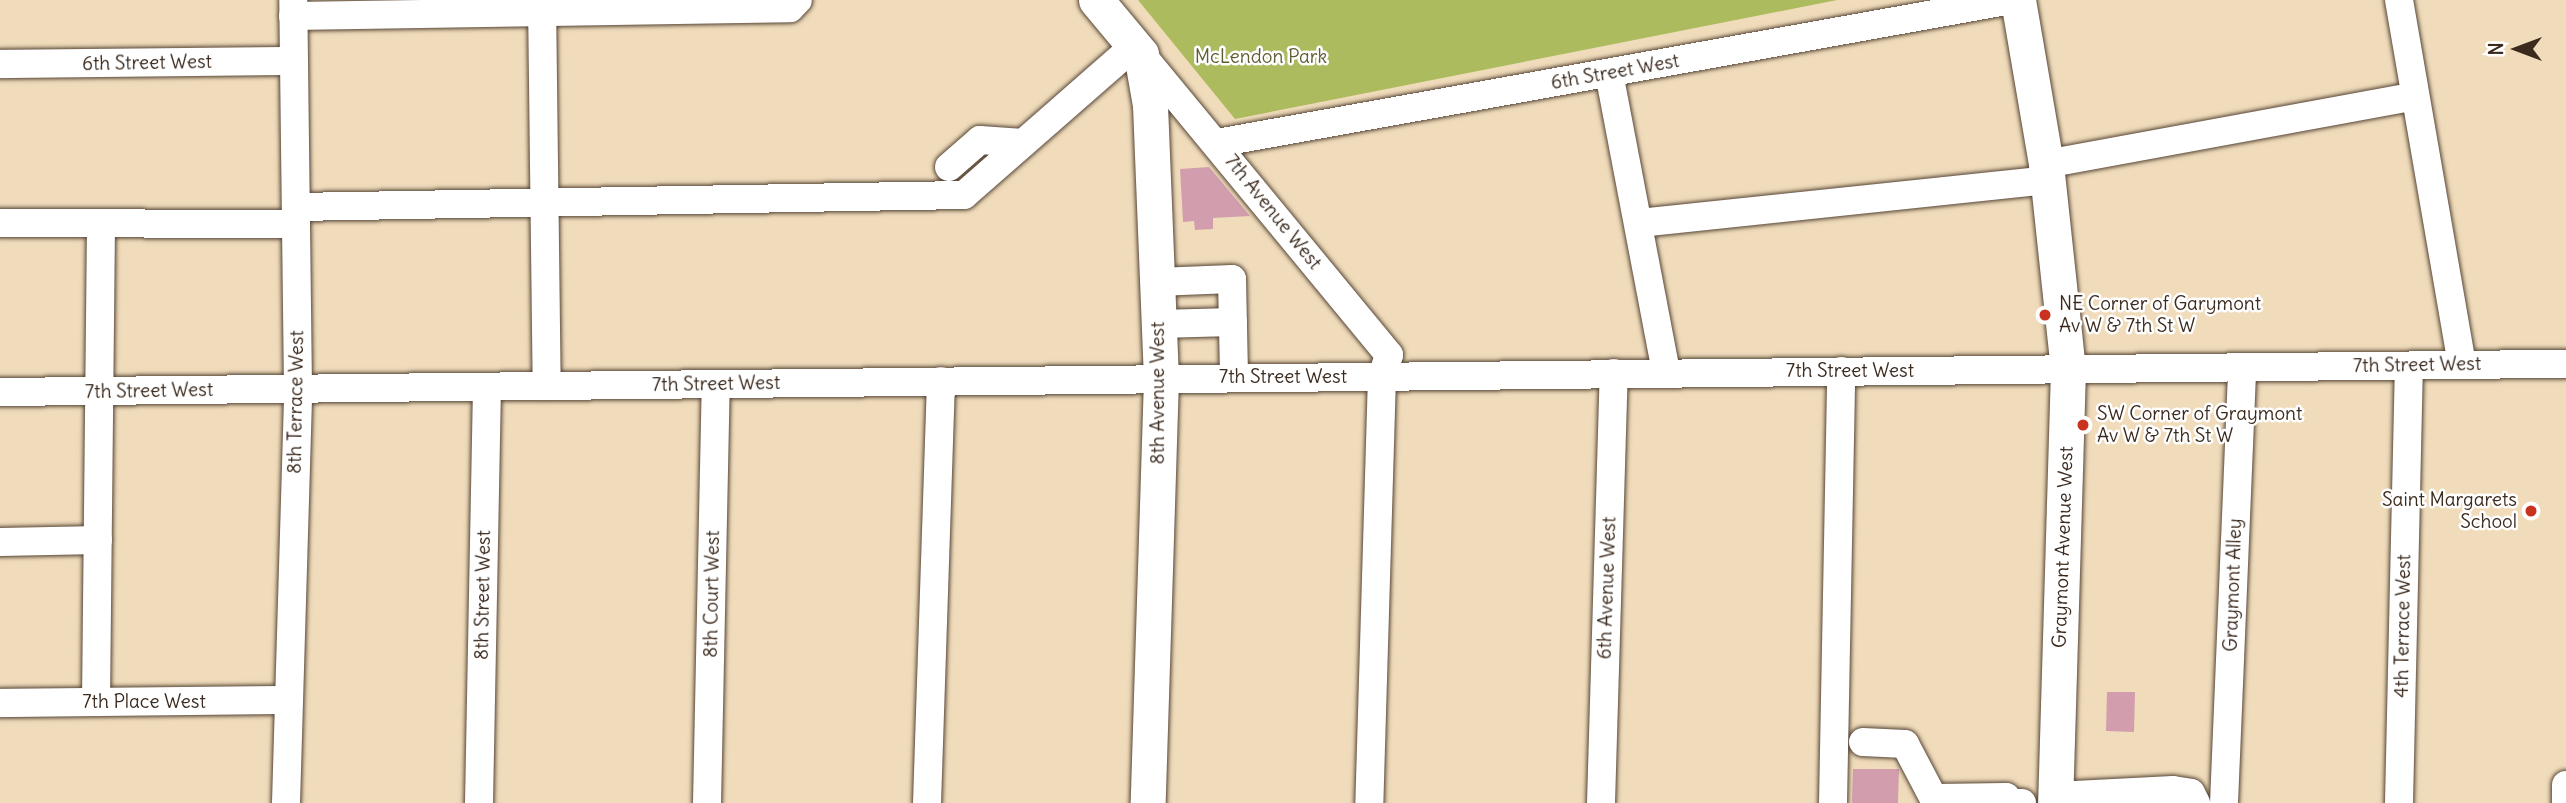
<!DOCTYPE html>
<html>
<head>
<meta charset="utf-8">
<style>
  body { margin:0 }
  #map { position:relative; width:2566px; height:803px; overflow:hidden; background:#f0dcbb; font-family:Delius,sans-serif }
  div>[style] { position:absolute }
  .green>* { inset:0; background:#acbb5e }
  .building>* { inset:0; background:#d29eae }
  .roads { filter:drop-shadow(0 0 2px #564536) drop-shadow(0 0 2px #564536) }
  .minor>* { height:28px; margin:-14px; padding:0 14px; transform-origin:14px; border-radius:14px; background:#fff }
  .major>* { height:35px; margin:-17.5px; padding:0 17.5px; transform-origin:17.5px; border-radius:17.5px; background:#fff }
  .dots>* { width:19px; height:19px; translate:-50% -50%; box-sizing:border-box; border:4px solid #fff; border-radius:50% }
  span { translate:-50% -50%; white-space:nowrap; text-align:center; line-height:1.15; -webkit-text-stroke:5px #fff; paint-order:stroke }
  .park-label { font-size:19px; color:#635d34 }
  .street-label { font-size:19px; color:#3b2a1e }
  .poi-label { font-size:19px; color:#3b2a1e }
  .left { translate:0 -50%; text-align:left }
  .right { translate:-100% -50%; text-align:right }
  .north { position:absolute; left:2482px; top:14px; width:70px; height:70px; -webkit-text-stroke:5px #fff; paint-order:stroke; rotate:270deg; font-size:19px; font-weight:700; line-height:28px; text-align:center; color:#3b2a1e }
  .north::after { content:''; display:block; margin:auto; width:24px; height:32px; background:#3b2a1e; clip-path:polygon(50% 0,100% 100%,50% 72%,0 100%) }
</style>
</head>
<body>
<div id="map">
  <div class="green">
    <i style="clip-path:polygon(1138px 0,1837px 0,1235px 119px)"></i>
  </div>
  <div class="building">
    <i style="clip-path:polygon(1209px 167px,1250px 216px,1213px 218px,1213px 229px,1195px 230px,1194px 221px,1183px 222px,1180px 169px)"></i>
    <i style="clip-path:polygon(2107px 692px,2135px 692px,2134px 732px,2106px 731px)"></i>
    <i style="clip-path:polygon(1853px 769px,1899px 769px,1898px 803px,1852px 803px)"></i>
  </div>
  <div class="roads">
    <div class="minor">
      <i style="left:542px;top:0;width:386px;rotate:89.3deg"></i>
      <i style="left:2399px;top:0;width:370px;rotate:80.2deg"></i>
      <i style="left:293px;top:16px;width:497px;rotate:-0.9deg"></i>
      <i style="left:790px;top:8px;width:11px;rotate:-45deg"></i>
      <i style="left:1141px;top:54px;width:390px;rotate:50.5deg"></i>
      <i style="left:1389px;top:355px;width:22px;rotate:108deg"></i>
      <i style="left:1382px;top:376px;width:427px;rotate:91.7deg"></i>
      <i style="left:0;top:64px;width:294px;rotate:-0.6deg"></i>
      <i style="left:1609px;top:73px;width:304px;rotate:79.2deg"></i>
      <i style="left:1217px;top:143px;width:808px;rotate:-10.2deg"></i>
      <i style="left:2046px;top:164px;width:375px;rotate:-10.4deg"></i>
      <i style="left:949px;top:167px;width:41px;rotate:-41.1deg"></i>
      <i style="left:980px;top:140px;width:43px;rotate:4deg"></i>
      <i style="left:296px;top:207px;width:668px;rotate:-1.03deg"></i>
      <i style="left:964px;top:195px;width:226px;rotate:-41.2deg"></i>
      <i style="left:0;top:223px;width:296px;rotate:0.2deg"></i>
      <i style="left:1639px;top:223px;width:411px;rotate:-6deg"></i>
      <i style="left:1157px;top:282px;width:75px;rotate:-2.3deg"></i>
      <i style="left:1232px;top:279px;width:99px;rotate:88.8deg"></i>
      <i style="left:1159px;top:324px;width:74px;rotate:-1.5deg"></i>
      <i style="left:0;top:392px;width:2566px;rotate:-0.63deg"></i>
      <i style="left:0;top:542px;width:98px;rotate:-1.2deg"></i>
      <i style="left:96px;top:702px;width:479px;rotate:-89.4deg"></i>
      <i style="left:0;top:703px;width:289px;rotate:-0.6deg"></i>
      <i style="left:1863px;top:742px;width:42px;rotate:2.7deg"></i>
      <i style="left:1905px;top:744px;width:67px;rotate:62.3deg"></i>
      <i style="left:2055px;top:796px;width:118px;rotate:-2.9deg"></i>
      <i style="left:2173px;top:790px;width:18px;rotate:9deg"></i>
      <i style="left:2191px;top:793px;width:11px;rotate:63deg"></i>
      <i style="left:1936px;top:798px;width:70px;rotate:-0.8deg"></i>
      <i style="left:2006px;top:797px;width:6px;rotate:90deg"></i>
      <i style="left:2006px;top:803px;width:16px"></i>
      <i style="left:286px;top:803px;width:414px;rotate:-88.3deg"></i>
      <i style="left:298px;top:389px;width:389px;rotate:-90.7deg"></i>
      <i style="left:479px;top:803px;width:415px;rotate:-88.9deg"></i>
      <i style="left:707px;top:803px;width:419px;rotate:-88.8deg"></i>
      <i style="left:927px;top:803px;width:422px;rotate:-88.1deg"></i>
      <i style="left:1601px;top:803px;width:430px;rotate:-88.3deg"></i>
      <i style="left:1833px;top:803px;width:432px;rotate:-88.9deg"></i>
      <i style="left:2224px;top:803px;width:436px;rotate:-87.6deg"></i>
      <i style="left:2399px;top:803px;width:437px;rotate:-88.7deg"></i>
      <i style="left:2566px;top:803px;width:18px;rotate:-90deg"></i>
    </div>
    <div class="major">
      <i style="left:1096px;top:0;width:70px;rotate:50.2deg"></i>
      <i style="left:1141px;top:54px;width:52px;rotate:80deg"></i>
      <i style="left:1150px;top:105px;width:273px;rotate:87.7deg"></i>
      <i style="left:1161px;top:378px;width:425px;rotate:91.8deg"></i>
      <i style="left:2018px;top:0;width:166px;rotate:80.3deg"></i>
      <i style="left:2046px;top:164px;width:206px;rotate:83.9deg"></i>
      <i style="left:2068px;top:369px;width:434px;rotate:91.7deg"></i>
    </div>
  </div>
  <div class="dots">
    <i style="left:2045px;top:315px;background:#c8321e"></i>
    <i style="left:2083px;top:425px;background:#c8321e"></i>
    <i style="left:2531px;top:511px;background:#c8321e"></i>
  </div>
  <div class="park-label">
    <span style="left:1261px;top:57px">McLendon Park</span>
  </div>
  <div class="street-label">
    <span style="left:147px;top:63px;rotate:-1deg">6th Street West</span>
    <span style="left:1615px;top:72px;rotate:-10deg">6th Street West</span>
    <span style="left:1273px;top:212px;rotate:51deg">7th Avenue West</span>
    <span style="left:2417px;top:365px;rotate:-1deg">7th Street West</span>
    <span style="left:1850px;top:371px">7th Street West</span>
    <span style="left:1283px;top:377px">7th Street West</span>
    <span style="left:716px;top:384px;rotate:-1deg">7th Street West</span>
    <span style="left:149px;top:391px;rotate:-1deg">7th Street West</span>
    <span style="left:1158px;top:393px;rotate:-90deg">8th Avenue West</span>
    <span style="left:296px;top:402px;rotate:-89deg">8th Terrace West</span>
    <span style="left:2063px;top:547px;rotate:-88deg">Graymont Avenue West</span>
    <span style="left:2233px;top:585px;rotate:-88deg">Graymont Alley</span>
    <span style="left:1607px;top:588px;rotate:-88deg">6th Avenue West</span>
    <span style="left:712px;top:594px;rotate:-89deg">8th Court West</span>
    <span style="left:483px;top:595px;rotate:-89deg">8th Street West</span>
    <span style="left:2403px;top:626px;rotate:-89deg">4th Terrace West</span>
    <span style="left:144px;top:702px">7th Place West</span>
  </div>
  <div class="poi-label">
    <span class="left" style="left:2059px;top:315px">NE Corner of Garymont<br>Av W &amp; 7th St W</span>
    <span class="left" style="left:2097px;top:425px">SW Corner of Graymont<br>Av W &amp; 7th St W</span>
    <span class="right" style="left:2517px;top:511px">Saint Margarets<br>School</span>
  </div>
  <div class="north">N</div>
</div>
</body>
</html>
